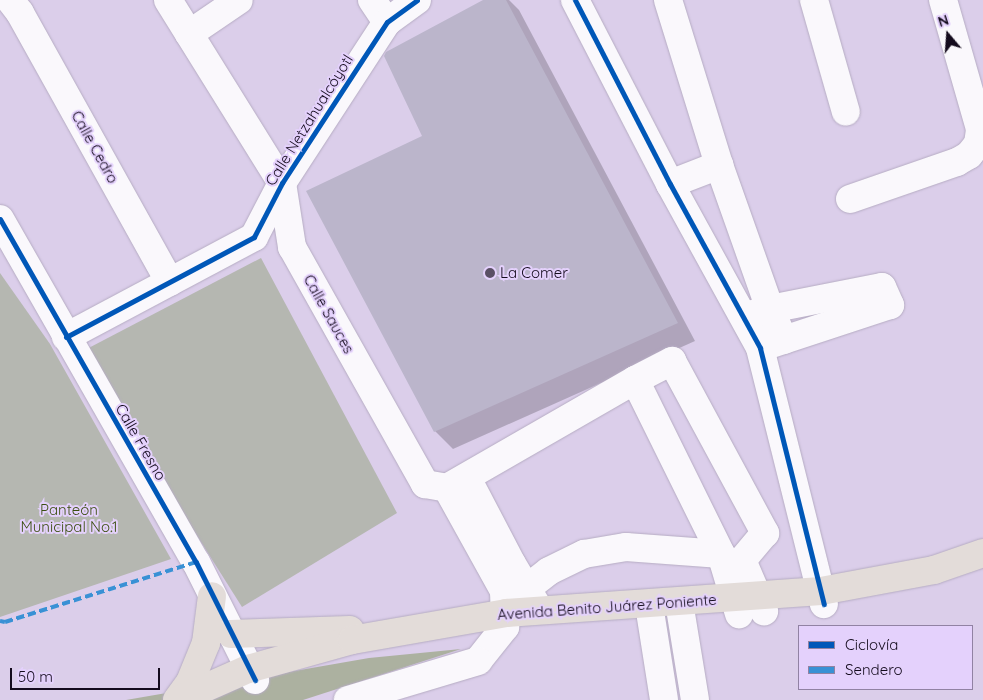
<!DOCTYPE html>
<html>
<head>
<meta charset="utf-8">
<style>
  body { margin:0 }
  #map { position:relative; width:983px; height:700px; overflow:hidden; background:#dbceea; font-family:Quicksand,sans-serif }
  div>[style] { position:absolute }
  .green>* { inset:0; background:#b5b7b1 }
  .forest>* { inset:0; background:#acb1a0 }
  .shadow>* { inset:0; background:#0003 }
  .building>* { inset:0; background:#bbb5cb }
  .roads { filter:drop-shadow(0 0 1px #b6acc3) drop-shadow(0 0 1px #b6acc3) }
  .minor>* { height:28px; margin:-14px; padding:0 14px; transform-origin:14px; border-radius:14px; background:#faf8fc }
  .major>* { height:28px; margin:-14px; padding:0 14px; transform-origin:14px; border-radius:14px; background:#e3dcd9 }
  .quiet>* { height:4px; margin-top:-2px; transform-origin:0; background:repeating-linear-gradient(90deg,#3991d5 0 8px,transparent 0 12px) }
  .cycleway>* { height:5px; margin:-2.5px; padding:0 2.5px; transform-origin:2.5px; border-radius:2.5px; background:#0057b8 }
  .dots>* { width:14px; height:14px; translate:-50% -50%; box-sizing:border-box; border:2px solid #e4d1fc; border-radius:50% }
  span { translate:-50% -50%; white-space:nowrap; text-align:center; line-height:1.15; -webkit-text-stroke:4px #e4d1fc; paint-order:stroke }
  .street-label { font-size:15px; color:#140b1d }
  .poi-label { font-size:15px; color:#140b1d }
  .left { translate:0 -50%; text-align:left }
  .park-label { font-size:15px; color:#3b4f10 }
  .legend { position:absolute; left:798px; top:625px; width:175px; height:65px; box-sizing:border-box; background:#e4d1fc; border:1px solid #9182a3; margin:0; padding:6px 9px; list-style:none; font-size:15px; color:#140b1d }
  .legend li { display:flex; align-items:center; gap:10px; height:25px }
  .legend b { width:25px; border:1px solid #9182a3 }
  .north { position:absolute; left:923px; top:10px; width:50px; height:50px; -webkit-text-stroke:4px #e4d1fc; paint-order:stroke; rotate:342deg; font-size:14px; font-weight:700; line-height:20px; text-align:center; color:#140b1d }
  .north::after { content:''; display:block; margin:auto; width:18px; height:22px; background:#140b1d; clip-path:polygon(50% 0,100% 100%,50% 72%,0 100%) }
  .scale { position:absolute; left:10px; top:668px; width:150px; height:22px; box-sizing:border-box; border:2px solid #140b1d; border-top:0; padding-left:6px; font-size:15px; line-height:18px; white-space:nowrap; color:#140b1d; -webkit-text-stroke:4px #e4d1fc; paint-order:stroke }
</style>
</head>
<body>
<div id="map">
  <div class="green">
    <i style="clip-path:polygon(261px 258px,397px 513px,242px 607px,81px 352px)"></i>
    <i style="clip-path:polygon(0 273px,50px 344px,171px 559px,0 617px)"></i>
  </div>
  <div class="forest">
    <i style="clip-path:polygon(461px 649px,303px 700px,126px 700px,369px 658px)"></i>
  </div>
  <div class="shadow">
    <i style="clip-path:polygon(486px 0,509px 0,519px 10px,695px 341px,453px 449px,435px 431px,424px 137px)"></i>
  </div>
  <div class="building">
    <i style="clip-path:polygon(483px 0,506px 0,678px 323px,434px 432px,306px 191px,422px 136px,384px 56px,386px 52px)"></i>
  </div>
  <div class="roads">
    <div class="minor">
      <i style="left:10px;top:0;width:16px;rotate:52deg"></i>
      <i style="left:20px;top:13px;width:308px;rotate:60.9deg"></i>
      <i style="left:168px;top:0;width:216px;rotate:58.1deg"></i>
      <i style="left:282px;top:183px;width:65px;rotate:81.1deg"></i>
      <i style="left:292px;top:247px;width:272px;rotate:60.7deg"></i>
      <i style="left:425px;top:484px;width:22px;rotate:10deg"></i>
      <i style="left:447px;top:488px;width:118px;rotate:61deg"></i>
      <i style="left:504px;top:591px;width:36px;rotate:88deg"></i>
      <i style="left:505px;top:627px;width:43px;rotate:128.5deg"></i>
      <i style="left:478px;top:661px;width:136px;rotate:163.3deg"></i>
      <i style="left:372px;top:0;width:27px;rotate:56deg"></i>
      <i style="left:575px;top:0;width:207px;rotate:62.7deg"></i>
      <i style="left:670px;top:184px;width:187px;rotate:61.2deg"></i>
      <i style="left:760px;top:348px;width:264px;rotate:76deg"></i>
      <i style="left:668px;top:0;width:173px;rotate:72.8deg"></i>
      <i style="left:719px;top:165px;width:153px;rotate:70.5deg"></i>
      <i style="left:770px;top:309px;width:34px;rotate:66deg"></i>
      <i style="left:814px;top:0;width:116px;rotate:74.1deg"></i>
      <i style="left:189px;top:34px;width:60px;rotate:-34.2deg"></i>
      <i style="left:670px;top:184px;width:53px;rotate:-21.2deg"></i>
      <i style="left:850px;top:199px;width:113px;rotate:-19.1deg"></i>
      <i style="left:957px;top:162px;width:14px;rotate:-30deg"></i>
      <i style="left:969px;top:155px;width:14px;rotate:-51deg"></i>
      <i style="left:978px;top:144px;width:15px;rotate:-82deg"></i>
      <i style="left:980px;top:129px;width:134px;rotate:-106deg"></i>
      <i style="left:0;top:219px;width:395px;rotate:60.3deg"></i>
      <i style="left:196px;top:562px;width:132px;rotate:63.4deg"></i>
      <i style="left:753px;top:314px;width:18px;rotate:-16deg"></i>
      <i style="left:770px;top:309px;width:114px;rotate:-11.1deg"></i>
      <i style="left:882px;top:287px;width:20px;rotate:66deg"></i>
      <i style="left:890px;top:305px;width:128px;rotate:161.8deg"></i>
      <i style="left:66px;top:337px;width:213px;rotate:-28deg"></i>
      <i style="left:254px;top:237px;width:61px;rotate:-62.6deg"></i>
      <i style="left:282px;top:183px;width:192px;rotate:-56.9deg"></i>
      <i style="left:387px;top:22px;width:37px;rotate:-36deg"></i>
      <i style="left:635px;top:380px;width:194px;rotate:63.7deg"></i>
      <i style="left:721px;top:554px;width:63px;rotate:73.3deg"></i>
      <i style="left:467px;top:478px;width:97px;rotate:62.4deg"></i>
      <i style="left:512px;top:564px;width:47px;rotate:59deg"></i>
      <i style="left:447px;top:488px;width:217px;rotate:-29.9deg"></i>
      <i style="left:635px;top:380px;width:42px;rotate:-27.2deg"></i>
      <i style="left:672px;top:361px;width:196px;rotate:61.6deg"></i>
      <i style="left:765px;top:533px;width:35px;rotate:130deg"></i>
      <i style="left:742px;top:560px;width:56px;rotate:66.7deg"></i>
      <i style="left:526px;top:589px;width:29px;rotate:-38deg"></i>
      <i style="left:549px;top:571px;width:39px;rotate:-26deg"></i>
      <i style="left:584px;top:554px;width:43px;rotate:-9.5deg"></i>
      <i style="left:626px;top:547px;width:95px;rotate:4.2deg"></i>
      <i style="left:679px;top:602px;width:99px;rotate:80.7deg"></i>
      <i style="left:649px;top:605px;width:96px;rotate:81deg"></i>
    </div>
    <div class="major">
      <i style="left:231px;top:634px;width:119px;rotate:-1.9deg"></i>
      <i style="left:177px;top:700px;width:22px;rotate:-54deg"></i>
      <i style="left:190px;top:682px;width:42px;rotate:-67.7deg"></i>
      <i style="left:206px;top:643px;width:47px;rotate:-82.7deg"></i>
      <i style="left:178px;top:700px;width:77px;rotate:-23.9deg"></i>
      <i style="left:248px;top:669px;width:108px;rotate:-15.6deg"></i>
      <i style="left:352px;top:640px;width:156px;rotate:-9.9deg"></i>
      <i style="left:506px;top:613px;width:316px;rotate:-4deg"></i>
      <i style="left:821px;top:591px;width:115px;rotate:-10.5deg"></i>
      <i style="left:934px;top:570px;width:52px;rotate:-19.1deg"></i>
    </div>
  </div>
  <div class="quiet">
    <i style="left:0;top:621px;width:5px;rotate:11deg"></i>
    <i style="left:5px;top:622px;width:200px;rotate:-17.4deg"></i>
  </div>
  <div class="cycleway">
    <i style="left:575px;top:0;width:207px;rotate:62.7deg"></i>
    <i style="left:670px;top:184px;width:187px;rotate:61.2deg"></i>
    <i style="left:760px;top:348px;width:264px;rotate:76deg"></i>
    <i style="left:0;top:219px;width:395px;rotate:60.3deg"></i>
    <i style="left:196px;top:562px;width:132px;rotate:63.4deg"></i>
    <i style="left:66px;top:337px;width:213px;rotate:-28deg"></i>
    <i style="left:254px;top:237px;width:61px;rotate:-62.6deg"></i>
    <i style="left:282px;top:183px;width:192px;rotate:-56.9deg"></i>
    <i style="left:387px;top:22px;width:37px;rotate:-36deg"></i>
  </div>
  <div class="dots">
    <i style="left:490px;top:273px;background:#5a4f65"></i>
  </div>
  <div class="street-label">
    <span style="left:309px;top:120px;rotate:-58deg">Calle Netzahualcóyotl</span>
    <span style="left:95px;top:147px;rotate:61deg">Calle Cedro</span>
    <span style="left:329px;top:314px;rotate:61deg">Calle Sauces</span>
    <span style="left:141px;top:442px;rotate:60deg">Calle Fresno</span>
    <span style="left:607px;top:607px;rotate:-4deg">Avenida Benito Juárez Poniente</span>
  </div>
  <div class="poi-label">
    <span class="left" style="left:500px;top:273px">La Comer</span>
  </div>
  <div class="park-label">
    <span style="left:69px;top:518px">Panteón<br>Municipal No.1</span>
  </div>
  <ul class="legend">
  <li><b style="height:6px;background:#0057b8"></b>Ciclovía</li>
  <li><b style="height:6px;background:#3991d5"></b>Sendero</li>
  </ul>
  <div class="north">N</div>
  <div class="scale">50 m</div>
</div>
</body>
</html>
